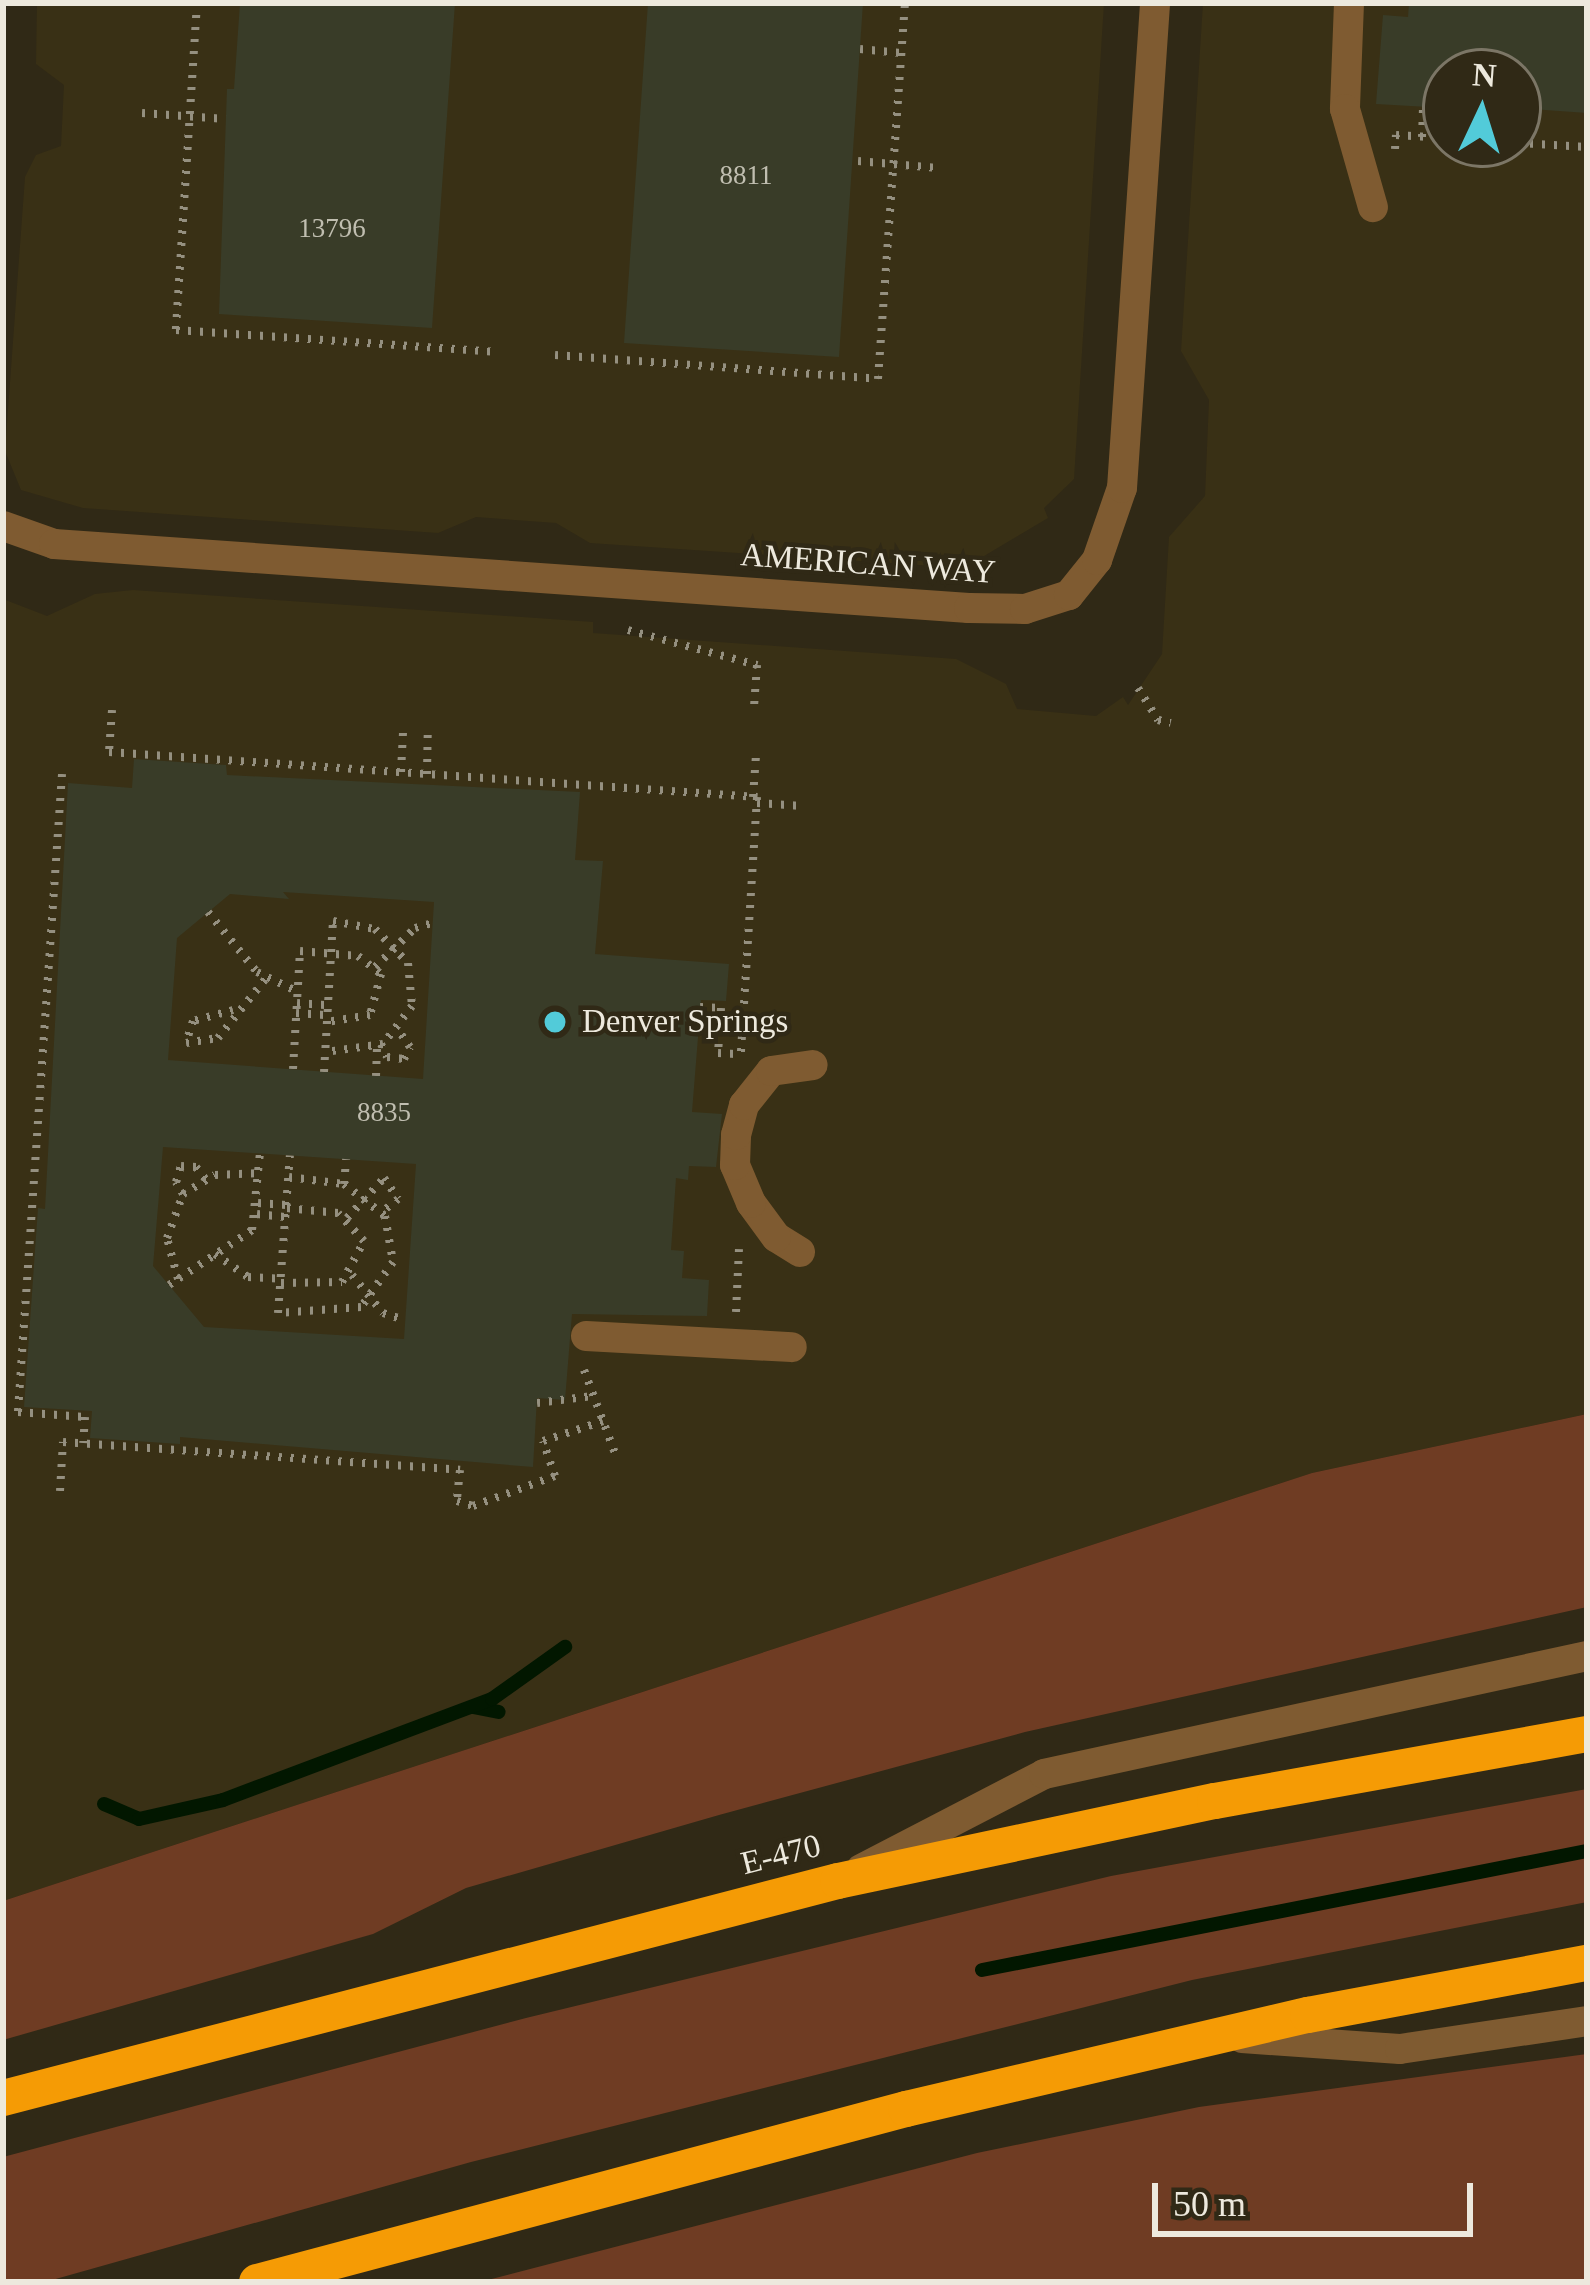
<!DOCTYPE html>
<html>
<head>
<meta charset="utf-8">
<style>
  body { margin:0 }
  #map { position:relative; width:1590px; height:2285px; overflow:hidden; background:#302916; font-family:Georgia,serif }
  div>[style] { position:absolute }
  .built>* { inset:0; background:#393015 }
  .green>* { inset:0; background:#6f3c23 }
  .stream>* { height:14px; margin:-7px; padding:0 7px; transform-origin:7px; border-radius:7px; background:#021700 }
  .building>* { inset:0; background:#393c28 }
  .path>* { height:8px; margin-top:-4px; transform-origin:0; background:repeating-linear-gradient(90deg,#959080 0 3px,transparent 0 12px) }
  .minor>* { height:30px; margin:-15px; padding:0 15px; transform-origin:15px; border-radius:15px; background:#7f5b31 }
  .highway>* { height:36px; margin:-18px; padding:0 18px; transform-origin:18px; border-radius:18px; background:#f59b05 }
  .dots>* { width:33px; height:33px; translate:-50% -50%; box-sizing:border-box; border:6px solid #302916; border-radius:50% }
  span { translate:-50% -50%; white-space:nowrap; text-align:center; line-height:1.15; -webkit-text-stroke:9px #302916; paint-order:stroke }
  .number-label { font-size:27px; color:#c0beb0 }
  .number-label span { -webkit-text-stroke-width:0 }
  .street-label { font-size:33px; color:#ede9dd }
  .poi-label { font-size:33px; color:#ede9dd }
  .left { translate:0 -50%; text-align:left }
  .frame { position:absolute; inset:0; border:6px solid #ede9dd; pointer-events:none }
  .north { position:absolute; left:1422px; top:48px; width:120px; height:120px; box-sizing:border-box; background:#302916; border:3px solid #7c7666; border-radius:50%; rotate:4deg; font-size:33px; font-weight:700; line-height:48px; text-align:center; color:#ede9dd }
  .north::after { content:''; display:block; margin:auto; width:42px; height:54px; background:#52cbd9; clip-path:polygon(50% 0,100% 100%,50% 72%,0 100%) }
  .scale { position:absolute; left:1152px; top:2183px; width:321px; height:54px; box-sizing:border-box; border:6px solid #ede9dd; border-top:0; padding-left:15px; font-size:36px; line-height:42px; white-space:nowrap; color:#ede9dd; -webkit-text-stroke:9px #302916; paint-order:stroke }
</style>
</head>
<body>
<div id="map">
  <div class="built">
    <i style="clip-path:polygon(37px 3px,1104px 3px,1074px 479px,1044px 508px,1048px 518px,964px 568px,590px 543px,556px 523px,476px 517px,438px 533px,83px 508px,21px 490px,5px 451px,25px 177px,36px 155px,61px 146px,64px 85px,36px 64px)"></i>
    <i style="clip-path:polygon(evenodd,1203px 3px,1587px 3px,1587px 1414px,1312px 1473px,3px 1901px,3px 599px,47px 616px,95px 594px,133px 590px,593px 622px,593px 633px,956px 659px,1006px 684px,1017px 709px,1096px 716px,1123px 697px,1128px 705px,1162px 654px,1169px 537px,1205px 496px,1209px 400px,1181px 351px,1203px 3px,1446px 72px,1518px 72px,1518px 144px,1446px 144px,1446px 72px)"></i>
  </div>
  <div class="green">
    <i style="clip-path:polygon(1587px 1414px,1587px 1607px,1025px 1732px,719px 1815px,466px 1888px,373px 1934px,3px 2040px,3px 1901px,1312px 1473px)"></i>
    <i style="clip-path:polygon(1587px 1789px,1587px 1902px,1192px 1980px,471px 2162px,45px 2282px,3px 2282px,3px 2157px,526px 2018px,1111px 1876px)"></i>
    <i style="clip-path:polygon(1587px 2054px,1587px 2282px,480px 2282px,977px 2153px,1199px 2107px)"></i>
  </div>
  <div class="stream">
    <i style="left:473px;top:1707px;width:26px;rotate:11deg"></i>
    <i style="left:104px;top:1804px;width:38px;rotate:23deg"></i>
    <i style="left:139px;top:1819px;width:86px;rotate:-12.7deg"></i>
    <i style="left:223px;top:1800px;width:287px;rotate:-20.6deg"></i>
    <i style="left:492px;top:1699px;width:90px;rotate:-35.5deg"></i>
    <i style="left:982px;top:1970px;width:617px;rotate:-11.13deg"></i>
  </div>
  <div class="building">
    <i style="clip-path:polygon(240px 3px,455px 3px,432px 328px,219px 314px,227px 89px,234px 89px)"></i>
    <i style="clip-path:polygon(648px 3px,863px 3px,839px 357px,624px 343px)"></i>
    <i style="clip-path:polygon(1409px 3px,1587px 3px,1587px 113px,1518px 108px,1518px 72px,1446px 72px,1446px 108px,1376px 104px,1383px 15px,1408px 17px)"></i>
    <i style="clip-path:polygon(evenodd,134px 759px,226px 765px,227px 775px,580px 792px,575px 860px,603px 861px,595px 954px,729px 964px,726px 1001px,701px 1000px,692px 1112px,722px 1114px,716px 1167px,689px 1166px,688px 1180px,676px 1178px,671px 1250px,684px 1251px,682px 1278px,709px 1280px,707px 1316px,572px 1314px,565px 1400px,537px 1398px,533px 1467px,180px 1437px,180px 1444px,90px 1438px,92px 1411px,24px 1407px,38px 1208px,45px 1209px,68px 783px,132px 788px,134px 759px,283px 892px,434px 902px,423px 1079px,168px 1060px,177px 938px,230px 894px,289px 899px,283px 892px,134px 759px,163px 1147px,416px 1164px,404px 1339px,204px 1327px,153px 1266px,163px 1147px)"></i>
  </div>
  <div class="path">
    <i style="left:197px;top:3px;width:328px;rotate:93.7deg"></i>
    <i style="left:176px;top:330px;width:323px;rotate:3.9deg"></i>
    <i style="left:860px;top:49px;width:41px;rotate:5.6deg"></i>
    <i style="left:142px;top:113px;width:84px;rotate:4.1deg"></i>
    <i style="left:1422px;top:137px;width:30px;rotate:-88deg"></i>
    <i style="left:1518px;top:143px;width:69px;rotate:3.3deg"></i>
    <i style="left:1395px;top:149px;width:14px;rotate:-86deg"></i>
    <i style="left:1396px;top:135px;width:50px;rotate:3.4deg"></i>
    <i style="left:858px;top:161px;width:80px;rotate:5deg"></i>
    <i style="left:555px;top:355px;width:324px;rotate:4.2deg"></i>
    <i style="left:878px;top:379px;width:377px;rotate:-85.9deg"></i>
    <i style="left:628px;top:630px;width:134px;rotate:15.2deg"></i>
    <i style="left:757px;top:665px;width:42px;rotate:94.1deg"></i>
    <i style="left:1138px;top:688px;width:38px;rotate:58deg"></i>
    <i style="left:1158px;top:720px;width:13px;rotate:13deg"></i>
    <i style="left:112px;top:710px;width:42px;rotate:94.1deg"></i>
    <i style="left:109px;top:752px;width:650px;rotate:3.97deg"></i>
    <i style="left:757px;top:797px;width:256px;rotate:93.6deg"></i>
    <i style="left:401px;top:772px;width:40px;rotate:-87.1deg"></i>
    <i style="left:62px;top:774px;width:640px;rotate:93.95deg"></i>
    <i style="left:18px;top:1412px;width:67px;rotate:4.3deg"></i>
    <i style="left:85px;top:1417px;width:26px;rotate:94deg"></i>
    <i style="left:427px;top:774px;width:39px;rotate:-89deg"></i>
    <i style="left:753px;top:797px;width:42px;rotate:-85.9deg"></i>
    <i style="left:757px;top:803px;width:45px;rotate:3.8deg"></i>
    <i style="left:208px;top:912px;width:77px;rotate:50.8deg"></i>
    <i style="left:257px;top:972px;width:46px;rotate:26deg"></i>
    <i style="left:375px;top:967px;width:56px;rotate:-44.3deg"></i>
    <i style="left:415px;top:928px;width:19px;rotate:-16deg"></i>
    <i style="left:297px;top:1003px;width:31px;rotate:4deg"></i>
    <i style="left:700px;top:1007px;width:21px;rotate:3deg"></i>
    <i style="left:721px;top:1008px;width:45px;rotate:93.8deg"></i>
    <i style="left:718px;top:1053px;width:22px;rotate:3deg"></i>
    <i style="left:233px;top:1010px;width:41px;rotate:164.6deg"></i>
    <i style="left:193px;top:1021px;width:23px;rotate:108deg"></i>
    <i style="left:186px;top:1043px;width:32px;rotate:-9deg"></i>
    <i style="left:218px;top:1038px;width:78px;rotate:-51.2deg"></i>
    <i style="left:296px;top:1013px;width:32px;rotate:4deg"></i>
    <i style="left:381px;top:1044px;width:14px;rotate:65deg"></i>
    <i style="left:387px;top:1057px;width:17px;rotate:7deg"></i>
    <i style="left:404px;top:1059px;width:13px;rotate:-63deg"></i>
    <i style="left:410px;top:1047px;width:21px;rotate:-125deg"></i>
    <i style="left:293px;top:1069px;width:118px;rotate:-86.6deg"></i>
    <i style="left:300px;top:951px;width:58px;rotate:4.9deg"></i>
    <i style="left:358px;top:956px;width:29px;rotate:38deg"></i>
    <i style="left:381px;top:974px;width:42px;rotate:105deg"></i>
    <i style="left:370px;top:1015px;width:44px;rotate:170.8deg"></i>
    <i style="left:324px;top:1072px;width:151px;rotate:-86.6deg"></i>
    <i style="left:333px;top:921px;width:43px;rotate:10.8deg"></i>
    <i style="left:375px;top:929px;width:47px;rotate:45.9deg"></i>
    <i style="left:408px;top:963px;width:43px;rotate:84.7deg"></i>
    <i style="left:412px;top:1006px;width:48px;rotate:127.3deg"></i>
    <i style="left:383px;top:1044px;width:59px;rotate:172.1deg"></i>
    <i style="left:376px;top:1076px;width:28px;rotate:-88deg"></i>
    <i style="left:289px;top:1177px;width:55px;rotate:7.3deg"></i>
    <i style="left:344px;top:1184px;width:52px;rotate:38deg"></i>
    <i style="left:385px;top:1216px;width:47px;rotate:80.1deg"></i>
    <i style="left:393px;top:1262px;width:55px;rotate:125.4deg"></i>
    <i style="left:361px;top:1307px;width:83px;rotate:175.9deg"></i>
    <i style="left:278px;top:1313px;width:158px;rotate:-85.7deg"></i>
    <i style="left:344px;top:1184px;width:25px;rotate:-85deg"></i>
    <i style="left:183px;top:1194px;width:14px;rotate:-120deg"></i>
    <i style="left:176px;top:1182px;width:17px;rotate:-73deg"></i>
    <i style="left:181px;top:1166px;width:15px;rotate:4deg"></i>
    <i style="left:196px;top:1167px;width:16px;rotate:52deg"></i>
    <i style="left:258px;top:1203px;width:28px;rotate:4deg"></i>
    <i style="left:257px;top:1214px;width:28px;rotate:6deg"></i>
    <i style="left:347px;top:1218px;width:54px;rotate:-47.2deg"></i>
    <i style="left:384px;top:1178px;width:25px;rotate:56deg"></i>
    <i style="left:398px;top:1199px;width:21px;rotate:141deg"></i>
    <i style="left:215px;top:1254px;width:40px;rotate:34.9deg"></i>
    <i style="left:248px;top:1277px;width:33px;rotate:3deg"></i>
    <i style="left:352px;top:1275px;width:49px;rotate:50.8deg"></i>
    <i style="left:383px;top:1313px;width:23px;rotate:18deg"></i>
    <i style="left:178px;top:1279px;width:42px;rotate:-105deg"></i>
    <i style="left:167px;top:1238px;width:47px;rotate:-70deg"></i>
    <i style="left:183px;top:1194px;width:37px;rotate:-31deg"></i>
    <i style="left:215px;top:1175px;width:45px;rotate:-2.5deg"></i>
    <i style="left:281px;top:1283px;width:61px;rotate:-0.9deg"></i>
    <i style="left:342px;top:1282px;width:47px;rotate:-61.8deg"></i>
    <i style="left:364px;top:1241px;width:38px;rotate:-133deg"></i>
    <i style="left:338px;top:1213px;width:52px;rotate:-174.5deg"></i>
    <i style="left:169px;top:1285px;width:100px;rotate:-33.5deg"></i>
    <i style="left:252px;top:1230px;width:77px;rotate:-84.1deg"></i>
    <i style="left:736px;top:1312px;width:63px;rotate:-87.3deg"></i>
    <i style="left:584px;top:1370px;width:92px;rotate:69.6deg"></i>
    <i style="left:537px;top:1403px;width:56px;rotate:-7.1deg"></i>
    <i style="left:60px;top:1491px;width:49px;rotate:-86.5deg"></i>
    <i style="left:63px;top:1442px;width:398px;rotate:4deg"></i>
    <i style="left:460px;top:1470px;width:31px;rotate:96deg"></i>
    <i style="left:457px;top:1501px;width:17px;rotate:17deg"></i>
    <i style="left:473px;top:1506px;width:87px;rotate:-20.1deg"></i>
    <i style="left:555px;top:1476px;width:37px;rotate:-109deg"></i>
    <i style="left:543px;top:1441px;width:63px;rotate:-18.4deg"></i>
  </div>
  <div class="minor">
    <i style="left:1349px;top:3px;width:106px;rotate:92.2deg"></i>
    <i style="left:1345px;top:109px;width:102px;rotate:74.1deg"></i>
    <i style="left:3px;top:526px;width:54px;rotate:19.4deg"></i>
    <i style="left:54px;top:544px;width:917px;rotate:4deg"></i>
    <i style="left:969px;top:608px;width:56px;rotate:1deg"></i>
    <i style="left:1025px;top:609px;width:46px;rotate:-17.7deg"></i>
    <i style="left:1069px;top:595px;width:45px;rotate:-51.3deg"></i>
    <i style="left:1097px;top:560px;width:76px;rotate:-70.9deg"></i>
    <i style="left:1122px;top:488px;width:486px;rotate:-86.1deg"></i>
    <i style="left:800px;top:1252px;width:28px;rotate:-148deg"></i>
    <i style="left:776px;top:1237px;width:42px;rotate:-126.3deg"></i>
    <i style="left:751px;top:1203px;width:41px;rotate:-112.8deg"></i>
    <i style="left:735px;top:1165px;width:30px;rotate:-88deg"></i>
    <i style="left:736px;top:1135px;width:31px;rotate:-75deg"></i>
    <i style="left:744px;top:1105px;width:43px;rotate:-51.5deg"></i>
    <i style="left:771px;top:1071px;width:42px;rotate:-8.1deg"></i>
    <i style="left:586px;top:1336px;width:206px;rotate:3.1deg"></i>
    <i style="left:861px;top:1869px;width:206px;rotate:-27.4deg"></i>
    <i style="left:1044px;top:1774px;width:556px;rotate:-12.26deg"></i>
    <i style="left:1242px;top:2038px;width:158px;rotate:4deg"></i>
    <i style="left:1400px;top:2049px;width:189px;rotate:-8.5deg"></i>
  </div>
  <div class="highway">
    <i style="left:3px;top:2098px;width:863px;rotate:-14.57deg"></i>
    <i style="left:838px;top:1881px;width:385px;rotate:-12deg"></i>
    <i style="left:1215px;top:1801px;width:378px;rotate:-10.2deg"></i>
    <i style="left:257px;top:2282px;width:672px;rotate:-14.93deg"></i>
    <i style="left:906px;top:2109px;width:413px;rotate:-13.2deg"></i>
    <i style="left:1308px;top:2015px;width:284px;rotate:-10.6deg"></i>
  </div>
  <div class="dots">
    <i style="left:555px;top:1022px;background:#52cbd9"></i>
  </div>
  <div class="number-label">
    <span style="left:746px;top:176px">8811</span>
    <span style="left:332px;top:229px">13796</span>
    <span style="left:384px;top:1113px">8835</span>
  </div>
  <div class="street-label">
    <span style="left:868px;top:564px;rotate:4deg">AMERICAN WAY</span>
    <span style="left:781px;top:1855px;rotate:-14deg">E-470</span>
  </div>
  <div class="poi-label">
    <span class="left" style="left:582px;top:1022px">Denver Springs</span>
  </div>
  <div class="frame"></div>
  <div class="north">N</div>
  <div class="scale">50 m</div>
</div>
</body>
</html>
